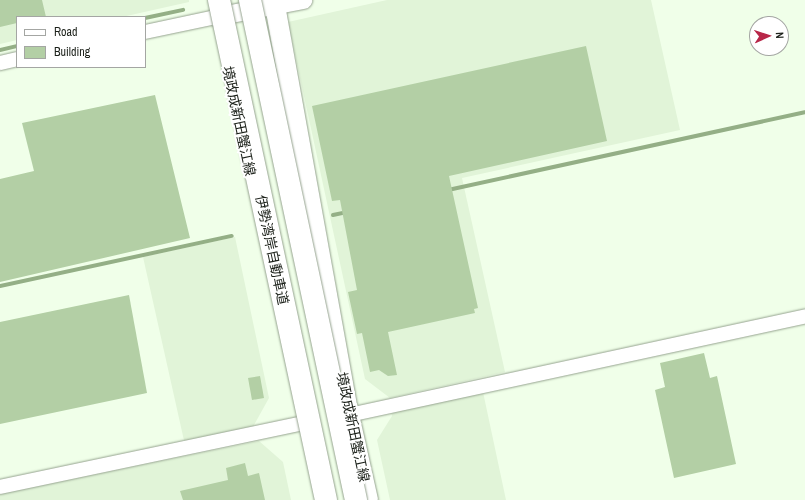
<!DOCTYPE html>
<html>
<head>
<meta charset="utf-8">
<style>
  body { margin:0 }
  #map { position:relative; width:805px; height:500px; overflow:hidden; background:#f0ffe9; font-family:"Archivo Narrow","Noto Sans JP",sans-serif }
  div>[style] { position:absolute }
  .built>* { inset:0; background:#e1f4d8 }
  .stream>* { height:4px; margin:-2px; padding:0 2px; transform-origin:2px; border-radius:2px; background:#94af86 }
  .building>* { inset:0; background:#b3cfa5 }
  .roads { filter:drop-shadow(0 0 1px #95a38f) drop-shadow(0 0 1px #95a38f) }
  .minor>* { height:14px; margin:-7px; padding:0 7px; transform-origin:7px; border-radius:7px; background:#fff }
  .tertiary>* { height:18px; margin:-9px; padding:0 9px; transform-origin:9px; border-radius:9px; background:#fff }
  .secondary>* { height:20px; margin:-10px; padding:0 10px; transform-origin:10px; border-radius:10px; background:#fff }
  .bridges { filter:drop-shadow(0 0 1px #95a38f) drop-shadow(0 0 1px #95a38f) }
  .motorway-bridge>* { height:22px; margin:-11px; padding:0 11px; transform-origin:11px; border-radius:11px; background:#fff }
  span { translate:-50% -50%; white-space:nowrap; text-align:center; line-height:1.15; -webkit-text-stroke:4px #fff; paint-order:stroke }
  .street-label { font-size:14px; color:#1c211a }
  .legend { position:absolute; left:16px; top:16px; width:130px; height:52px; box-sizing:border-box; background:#fff; border:1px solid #a4a6a3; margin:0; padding:5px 7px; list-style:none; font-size:12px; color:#1c211a }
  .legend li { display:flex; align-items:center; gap:8px; height:20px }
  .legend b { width:20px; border:1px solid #a4a6a3 }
  .north { position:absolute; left:749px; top:16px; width:40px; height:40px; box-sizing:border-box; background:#fff; border:1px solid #a4a6a3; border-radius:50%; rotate:87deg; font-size:11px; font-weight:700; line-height:16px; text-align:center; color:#1c211a }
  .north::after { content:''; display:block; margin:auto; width:14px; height:18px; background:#b82749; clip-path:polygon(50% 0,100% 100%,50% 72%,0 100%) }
</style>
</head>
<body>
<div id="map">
  <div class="built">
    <i style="clip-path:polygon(0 0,189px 0,189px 2px,122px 17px,17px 17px,17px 40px,0 44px)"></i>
    <i style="clip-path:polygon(387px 0,651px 0,680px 130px,462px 178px,505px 372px,390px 398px,365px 379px,288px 22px)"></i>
    <i style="clip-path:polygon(235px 237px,269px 398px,254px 425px,255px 429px,185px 445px,143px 257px)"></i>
    <i style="clip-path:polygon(483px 392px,506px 500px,390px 500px,377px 440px,392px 416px,391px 412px)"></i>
    <i style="clip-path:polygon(259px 441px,283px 462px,291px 500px,0 500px,0 494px)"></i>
  </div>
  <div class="stream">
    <i style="left:145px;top:18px;width:39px;rotate:-12deg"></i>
    <i style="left:0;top:50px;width:17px;rotate:-13deg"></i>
    <i style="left:448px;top:190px;width:365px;rotate:-12.3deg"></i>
    <i style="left:333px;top:215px;width:14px;rotate:-12deg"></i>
    <i style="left:0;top:286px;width:237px;rotate:-12.2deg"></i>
  </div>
  <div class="building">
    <i style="clip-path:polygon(0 0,42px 0,46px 17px,17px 17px,17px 23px,0 27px)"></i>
    <i style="clip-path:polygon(586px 46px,607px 141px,449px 176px,478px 308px,474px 309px,475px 313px,388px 332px,397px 375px,388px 376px,379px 370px,370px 372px,362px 333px,357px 334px,348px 292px,357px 290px,340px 200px,332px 201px,312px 106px)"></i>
    <i style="clip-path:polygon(155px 95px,190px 238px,0 282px,0 179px,34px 171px,22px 123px)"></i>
    <i style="clip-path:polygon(129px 295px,147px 393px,0 424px,0 322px)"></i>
    <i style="clip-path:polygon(704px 353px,710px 378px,717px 376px,736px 464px,674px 478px,655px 390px,665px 387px,660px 363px)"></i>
    <i style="clip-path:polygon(260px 376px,264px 398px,252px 400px,248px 378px)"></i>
    <i style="clip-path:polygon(245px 463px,248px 476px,259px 473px,265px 500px,183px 500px,180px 491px,228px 480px,226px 468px)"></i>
  </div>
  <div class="roads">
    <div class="minor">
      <i style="left:145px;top:32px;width:73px;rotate:-11.9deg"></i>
      <i style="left:0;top:63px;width:17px;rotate:-13deg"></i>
      <i style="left:349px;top:415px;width:467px;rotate:-12.2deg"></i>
      <i style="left:0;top:487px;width:311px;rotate:-11.9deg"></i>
    </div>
    <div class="tertiary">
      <i style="left:216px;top:17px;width:89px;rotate:-11.1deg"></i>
    </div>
    <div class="secondary">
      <i style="left:274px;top:0;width:422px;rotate:79.8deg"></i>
      <i style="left:349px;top:415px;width:87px;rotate:77.4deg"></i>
    </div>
  </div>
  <div class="bridges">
    <div class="motorway-bridge">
      <i style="left:219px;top:0;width:511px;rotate:77.92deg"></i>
      <i style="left:250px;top:0;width:511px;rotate:78.03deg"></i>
    </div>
  </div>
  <div class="street-label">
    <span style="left:239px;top:121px;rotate:78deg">境政成新田蟹江線</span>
    <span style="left:272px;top:250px;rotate:78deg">伊勢湾岸自動車道</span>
    <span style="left:353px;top:427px;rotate:78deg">境政成新田蟹江線</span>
  </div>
  <ul class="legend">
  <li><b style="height:5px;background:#fff"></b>Road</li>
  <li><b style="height:11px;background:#b3cfa5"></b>Building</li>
  </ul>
  <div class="north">N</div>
</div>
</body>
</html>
